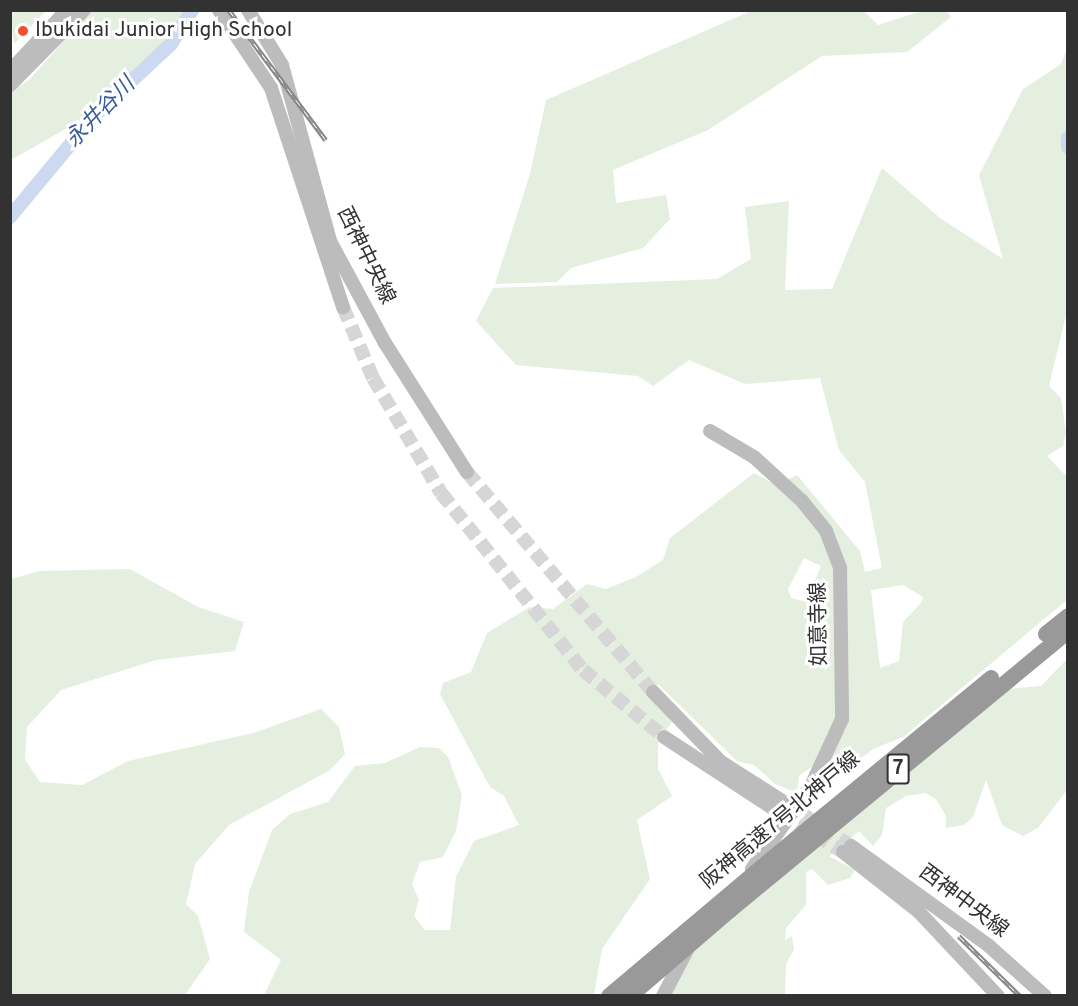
<!DOCTYPE html>
<html>
<head>
<meta charset="utf-8">
<style>
  body { margin:0 }
  #map { position:relative; width:1078px; height:1006px; overflow:hidden; background:#fff; font-family:Overpass,"Noto Sans JP",sans-serif }
  div>[style] { position:absolute }
  .green>* { inset:0; background:#e4efe0 }
  .river>* { height:14px; margin:-7px; padding:0 7px; transform-origin:7px; border-radius:7px; background:#ccd9f0 }
  .secondary-tunnel>* { height:14px; margin-top:-7px; transform-origin:0; background:repeating-linear-gradient(90deg,#d6d6d6 0 14px,transparent 0 21px) }
  .secondary>* { height:14px; margin:-7px; padding:0 7px; transform-origin:7px; border-radius:7px; background:#bcbcbc }
  .highway>* { height:16px; margin:-8px; padding:0 8px; transform-origin:8px; border-radius:8px; background:#999 }
  .rail>* { height:4.5px; margin-top:-2.25px; transform-origin:0; background:repeating-linear-gradient(90deg,#fff 0 7px,#878787 0 14px); box-sizing:border-box; border-block:2px solid #878787 }
  .highway-bridge>* { height:16px; margin:-8px; padding:0 8px; transform-origin:8px; border-radius:8px; background:#999 }
  .dots>* { width:16px; height:16px; translate:-50% -50%; box-sizing:border-box; border:3px solid #fff; border-radius:50% }
  span { translate:-50% -50%; white-space:nowrap; text-align:center; line-height:1.15; -webkit-text-stroke:6px #fff; paint-order:stroke }
  .shield-label span { padding:2px 4px; background:#fff; border:2px solid; border-radius:4px; -webkit-text-stroke-width:0 }
  .shield-label { font-size:20px; color:#323232; font-weight:700 }
  .poi-label { font-size:21px; color:#323232 }
  .left { translate:0 -50%; text-align:left }
  .street-label { font-size:21px; color:#323232 }
  .water-label { font-size:22px; color:#395c9c; font-style:italic }
  .frame { position:absolute; inset:0; border:12px solid #323232; pointer-events:none }
</style>
</head>
<body>
<div id="map">
  <div class="green">
    <i style="clip-path:polygon(10px 11px,11px 10px,46px 11px,14px 44px)"></i>
    <i style="clip-path:polygon(90px 11px,185px 11px,170px 41px,75px 130px,69px 127px,11px 160px,10px 92px,29px 80px)"></i>
    <i style="clip-path:polygon(751px 11px,864px 11px,878px 25px,922px 11px,946px 11px,951px 17px,907px 52px,822px 56px,708px 130px,613px 170px,616px 203px,666px 195px,670px 219px,643px 248px,571px 268px,557px 282px,495px 284px,530px 174px,546px 100px)"></i>
    <i style="clip-path:polygon(evenodd,1067px 49px,1068px 307px,1049px 386px,1061px 398px,1066px 432px,1063px 446px,1047px 456px,1067px 477px,1067px 600px,903px 737px,873px 749px,840px 775px,831px 760px,810px 768px,799px 776px,797px 793px,775px 784px,754px 765px,737px 761px,658px 684px,651px 700px,672px 722px,658px 742px,658px 769px,672px 796px,637px 820px,650px 879px,602px 949px,594px 995px,264px 995px,281px 960px,244px 932px,249px 892px,272px 830px,290px 814px,328px 802px,355px 766px,385px 763px,420px 747px,439px 748px,448px 757px,462px 795px,456px 831px,443px 857px,420px 862px,412px 884px,419px 900px,414px 916px,425px 930px,450px 930px,456px 877px,474px 841px,519px 825px,504px 796px,490px 787px,440px 694px,443px 683px,471px 672px,487px 633px,530px 607px,553px 609px,587px 584px,606px 589px,636px 577px,663px 560px,670px 538px,754px 473px,776px 485px,797px 475px,860px 551px,865px 572px,882px 568px,865px 482px,839px 450px,820px 378px,745px 384px,689px 360px,653px 386px,638px 376px,516px 365px,476px 321px,493px 288px,717px 279px,751px 259px,745px 207px,789px 201px,785px 290px,832px 289px,882px 168px,940px 218px,1003px 259px,979px 175px,1023px 89px,1061px 64px,1067px 49px,804px 558px,821px 566px,806px 602px,791px 598px,788px 589px,804px 558px,1067px 49px,903px 585px,923px 597px,921px 603px,903px 622px,899px 661px,880px 668px,871px 590px,903px 585px)"></i>
    <i style="clip-path:polygon(130px 569px,198px 607px,244px 622px,235px 651px,156px 660px,61px 690px,27px 727px,25px 760px,40px 782px,82px 785px,128px 761px,253px 733px,321px 709px,339px 727px,345px 754px,330px 770px,229px 825px,195px 864px,186px 904px,198px 916px,210px 959px,185px 995px,11px 995px,11px 579px,40px 571px)"></i>
    <i style="clip-path:polygon(1067px 659px,1067px 790px,1038px 828px,1023px 836px,1002px 825px,986px 780px,973px 817px,964px 825px,946px 828px,946px 816px,936px 799px,925px 793px,906px 796px,886px 808px,882px 835px,873px 846px,859px 831px,829px 856px,855px 870px,850px 878px,828px 885px,812px 869px,806px 872px,806px 905px,786px 928px,785px 940px,792px 936px,794px 949px,786px 964px,785px 995px,666px 996px,688px 955px,1007px 689px,1041px 686px)"></i>
  </div>
  <div class="river">
    <i style="left:1068px;top:138px;width:9px;rotate:90deg"></i>
    <i style="left:10px;top:217px;width:130px;rotate:-50.3deg"></i>
    <i style="left:93px;top:117px;width:107px;rotate:-43.1deg"></i>
    <i style="left:171px;top:44px;width:40px;rotate:-58deg"></i>
  </div>
  <div class="secondary-tunnel">
    <i style="left:343px;top:307px;width:77px;rotate:67.1deg"></i>
    <i style="left:373px;top:378px;width:134px;rotate:59.4deg"></i>
    <i style="left:441px;top:493px;width:227px;rotate:51.3deg"></i>
    <i style="left:583px;top:670px;width:105px;rotate:39.6deg"></i>
    <i style="left:467px;top:472px;width:288px;rotate:49.8deg"></i>
    <i style="left:787px;top:804px;width:77px;rotate:33.3deg"></i>
    <i style="left:780px;top:813px;width:74px;rotate:31.8deg"></i>
  </div>
  <div class="secondary">
    <i style="left:219px;top:10px;width:94px;rotate:56.3deg"></i>
    <i style="left:271px;top:88px;width:231px;rotate:71.8deg"></i>
    <i style="left:248px;top:10px;width:65px;rotate:58.3deg"></i>
    <i style="left:282px;top:65px;width:182px;rotate:74.7deg"></i>
    <i style="left:330px;top:241px;width:116px;rotate:61.7deg"></i>
    <i style="left:385px;top:343px;width:153px;rotate:57.6deg"></i>
    <i style="left:10px;top:71px;width:83px;rotate:-46.9deg"></i>
    <i style="left:10px;top:85px;width:105px;rotate:-45.4deg"></i>
    <i style="left:710px;top:431px;width:51px;rotate:30.6deg"></i>
    <i style="left:754px;top:457px;width:65px;rotate:42.5deg"></i>
    <i style="left:802px;top:501px;width:38px;rotate:51deg"></i>
    <i style="left:826px;top:531px;width:40px;rotate:69deg"></i>
    <i style="left:840px;top:568px;width:151px;rotate:89.2deg"></i>
    <i style="left:842px;top:719px;width:74px;rotate:114.8deg"></i>
    <i style="left:811px;top:786px;width:102px;rotate:125.4deg"></i>
    <i style="left:653px;top:692px;width:98px;rotate:45.8deg"></i>
    <i style="left:721px;top:762px;width:78px;rotate:32.5deg"></i>
    <i style="left:664px;top:737px;width:139px;rotate:33.2deg"></i>
    <i style="left:851px;top:846px;width:170px;rotate:35.9deg"></i>
    <i style="left:989px;top:946px;width:75px;rotate:41.8deg"></i>
    <i style="left:843px;top:852px;width:97px;rotate:38.3deg"></i>
    <i style="left:919px;top:912px;width:115px;rotate:46.8deg"></i>
    <i style="left:663px;top:996px;width:52px;rotate:-62.4deg"></i>
  </div>
  <div class="highway">
    <i style="left:1046px;top:634px;width:28px;rotate:-39deg"></i>
    <i style="left:779px;top:853px;width:275px;rotate:-39.5deg"></i>
    <i style="left:730px;top:910px;width:438px;rotate:-39.5deg"></i>
  </div>
  <div class="rail">
    <i style="left:229px;top:10px;width:162px;rotate:53.3deg"></i>
    <i style="left:959px;top:936px;width:86px;rotate:44.5deg"></i>
  </div>
  <div class="highway-bridge">
    <i style="left:609px;top:996px;width:222px;rotate:-40.1deg"></i>
    <i style="left:630px;top:996px;width:132px;rotate:-40.7deg"></i>
  </div>
  <div class="dots">
    <i style="left:23px;top:31px;background:#f24f2c"></i>
  </div>
  <div class="shield-label">
    <span style="left:898px;top:769px">7</span>
  </div>
  <div class="poi-label">
    <span class="left" style="left:35px;top:31px">Ibukidai Junior High School</span>
  </div>
  <div class="street-label">
    <span style="left:365px;top:256px;rotate:64deg">西神中央線</span>
    <span style="left:820px;top:624px;rotate:-91deg">如意寺線</span>
    <span style="left:781px;top:821px;rotate:-40deg">阪神高速7号北神戸線</span>
    <span style="left:963px;top:902px;rotate:37deg">西神中央線</span>
  </div>
  <div class="water-label">
    <span style="left:101px;top:113px;rotate:-46deg">永井谷川</span>
  </div>
  <div class="frame"></div>
</div>
</body>
</html>
